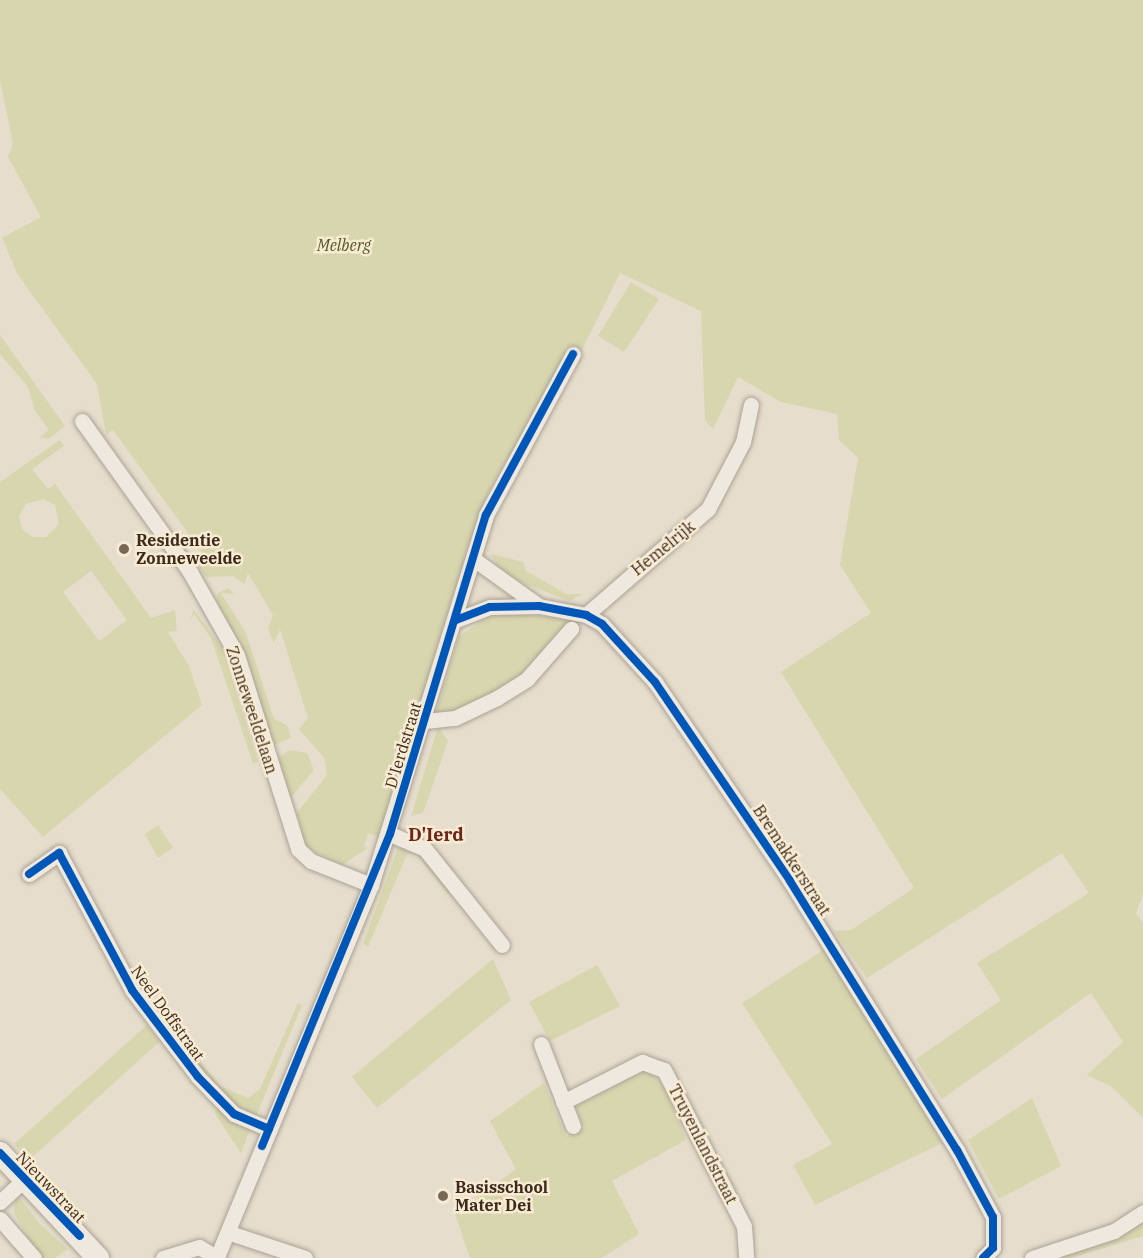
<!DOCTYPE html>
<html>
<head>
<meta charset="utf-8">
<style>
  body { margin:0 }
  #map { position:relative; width:1143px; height:1258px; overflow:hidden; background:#e6ddcc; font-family:"IBM Plex Serif",serif }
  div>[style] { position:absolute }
  .green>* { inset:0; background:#d8d6ae }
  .roads { filter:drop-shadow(0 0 2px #aba295) drop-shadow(0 0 2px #aba295) }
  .street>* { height:15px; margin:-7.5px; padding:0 7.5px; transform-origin:7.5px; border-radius:7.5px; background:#eee8df }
  .secondary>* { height:22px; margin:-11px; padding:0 11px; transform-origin:11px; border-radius:11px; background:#eee8df }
  .cycleway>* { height:8px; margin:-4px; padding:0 4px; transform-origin:4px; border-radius:4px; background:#0057b8 }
  .dots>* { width:16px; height:16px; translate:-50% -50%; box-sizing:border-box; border:3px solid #f8ebd2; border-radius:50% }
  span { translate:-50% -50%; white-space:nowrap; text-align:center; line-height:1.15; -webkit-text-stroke:5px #f8ebd2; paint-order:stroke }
  .park-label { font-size:16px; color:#4e5922; font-style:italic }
  .poi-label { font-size:16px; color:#3b2a1d; font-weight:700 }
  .left { translate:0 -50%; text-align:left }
  .street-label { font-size:16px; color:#3b2a1d }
  .neighbourhood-label { font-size:18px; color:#6b2519; font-weight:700 }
</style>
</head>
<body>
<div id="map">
  <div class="green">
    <i style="clip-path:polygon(0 0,1143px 0,1143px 894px,1136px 913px,1143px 923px,1143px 1118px,1112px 1087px,1087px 1075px,1123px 1042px,1091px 993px,942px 1099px,916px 1059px,1001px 1000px,977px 963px,1089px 893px,1062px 853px,867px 978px,834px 931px,851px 930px,914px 888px,781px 672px,871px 613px,840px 565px,858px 458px,839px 440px,837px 414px,781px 402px,738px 377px,713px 429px,705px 420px,701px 311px,620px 273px,581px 352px,566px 347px,549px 391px,491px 486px,468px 546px,381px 838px,368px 833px,364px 846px,368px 848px,342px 865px,304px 846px,297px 813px,327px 775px,325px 759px,299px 729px,308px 718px,280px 629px,274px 643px,268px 629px,273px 615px,248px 573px,245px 584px,233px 576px,206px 577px,193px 560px,202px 552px,113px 430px,106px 435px,97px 384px,18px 275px,2px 238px,41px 217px,8px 157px,13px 144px,0 80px)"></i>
    <i style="clip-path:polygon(631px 282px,659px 299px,624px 352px,598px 336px)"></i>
    <i style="clip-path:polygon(0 335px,65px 426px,49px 439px,40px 437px,49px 430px,35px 411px,28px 387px,0 354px)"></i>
    <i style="clip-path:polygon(evenodd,60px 440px,64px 446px,32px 469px,48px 489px,55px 484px,151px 618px,175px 610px,177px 631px,168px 632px,189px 666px,202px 705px,43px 837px,0 789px,0 482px,60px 440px,44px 499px,55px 505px,59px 524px,46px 537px,32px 537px,22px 529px,19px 516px,26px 504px,44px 499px,60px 440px,91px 571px,127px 620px,99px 641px,63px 592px,91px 571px)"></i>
    <i style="clip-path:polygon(491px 554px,523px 562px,526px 571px,566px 594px,582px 594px,570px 601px,502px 575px)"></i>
    <i style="clip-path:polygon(228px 588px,234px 594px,221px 593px,246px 633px,274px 719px,287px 725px,291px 738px,272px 746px,242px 648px,217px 603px,217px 594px)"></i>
    <i style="clip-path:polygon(194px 610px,223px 649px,258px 762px,253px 764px,211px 638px,194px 614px,188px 623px)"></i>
    <i style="clip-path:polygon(493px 613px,570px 618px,571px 624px,525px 677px,450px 717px,436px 712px,459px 637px)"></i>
    <i style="clip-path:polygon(438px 727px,448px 741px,423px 813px,411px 816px)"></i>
    <i style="clip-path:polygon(290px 750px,307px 753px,314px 770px,288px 801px,277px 758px)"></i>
    <i style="clip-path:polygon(158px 825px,173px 848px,158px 858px,145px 834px)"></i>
    <i style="clip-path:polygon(398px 848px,417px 848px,453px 890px,448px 894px,416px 854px,407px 854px,368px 947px,363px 944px)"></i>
    <i style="clip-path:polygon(815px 935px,946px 1141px,815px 1205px,793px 1165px,832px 1144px,742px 1003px,822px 951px)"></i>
    <i style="clip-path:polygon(493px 959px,511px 1000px,377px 1108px,352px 1077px)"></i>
    <i style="clip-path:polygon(597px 965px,620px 1006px,550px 1041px,529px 1002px)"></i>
    <i style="clip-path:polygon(298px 1003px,302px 1005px,256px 1116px,229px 1104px,179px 1044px,183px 1040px,220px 1086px,248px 1098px,260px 1089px)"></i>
    <i style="clip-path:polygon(147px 1025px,159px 1042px,29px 1160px,14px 1144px)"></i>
    <i style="clip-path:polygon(647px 1070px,666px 1088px,686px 1140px,612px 1181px,639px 1234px,602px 1258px,470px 1258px,455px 1214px,516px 1169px,490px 1121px,544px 1083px,566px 1136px,584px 1127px,575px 1106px)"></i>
    <i style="clip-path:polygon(1032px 1098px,1061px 1166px,999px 1199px,968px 1140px)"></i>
    <i style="clip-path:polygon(218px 1109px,250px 1130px,241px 1153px,214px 1112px)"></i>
    <i style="clip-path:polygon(15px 1192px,40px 1224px,68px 1249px,55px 1258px,39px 1258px,14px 1213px)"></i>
    <i style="clip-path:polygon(1143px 1219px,1143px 1236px,1071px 1258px,1045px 1258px)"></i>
  </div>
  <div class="roads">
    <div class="street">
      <i style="left:82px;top:421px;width:186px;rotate:54.4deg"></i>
      <i style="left:190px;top:572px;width:95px;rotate:60.5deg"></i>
      <i style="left:237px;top:655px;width:203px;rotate:72.5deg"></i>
      <i style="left:298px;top:849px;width:18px;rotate:43deg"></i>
      <i style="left:311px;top:861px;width:65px;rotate:21.8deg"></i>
      <i style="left:475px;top:560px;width:79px;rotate:35.7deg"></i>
      <i style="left:586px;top:615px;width:162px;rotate:-41deg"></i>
      <i style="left:708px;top:509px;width:76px;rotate:-62.4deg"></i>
      <i style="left:743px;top:442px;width:38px;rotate:-78deg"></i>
      <i style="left:456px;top:620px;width:36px;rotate:-21deg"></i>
      <i style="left:490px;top:607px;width:49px;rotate:-1.2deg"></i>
      <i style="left:539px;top:606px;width:48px;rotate:10.8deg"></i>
      <i style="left:586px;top:615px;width:18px;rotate:29deg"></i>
      <i style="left:602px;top:624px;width:79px;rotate:47.6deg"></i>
      <i style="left:655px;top:682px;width:240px;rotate:55.8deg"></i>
      <i style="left:790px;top:881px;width:317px;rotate:58.2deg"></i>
      <i style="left:957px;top:1150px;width:76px;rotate:61.8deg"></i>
      <i style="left:993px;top:1217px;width:31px;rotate:90deg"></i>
      <i style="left:993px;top:1248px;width:14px;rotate:135deg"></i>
      <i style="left:425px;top:721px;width:30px;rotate:-6deg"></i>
      <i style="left:455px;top:718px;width:47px;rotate:-25.5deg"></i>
      <i style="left:497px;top:698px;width:36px;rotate:-32deg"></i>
      <i style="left:527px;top:679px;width:67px;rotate:-48.7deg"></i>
      <i style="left:390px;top:834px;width:38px;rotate:23deg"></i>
      <i style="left:425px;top:849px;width:123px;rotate:51.3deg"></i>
      <i style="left:29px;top:874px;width:37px;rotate:-35deg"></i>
      <i style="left:59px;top:853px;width:155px;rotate:61.9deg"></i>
      <i style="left:132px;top:990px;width:109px;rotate:52.8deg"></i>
      <i style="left:198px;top:1077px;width:52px;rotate:45.8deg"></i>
      <i style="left:234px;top:1114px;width:38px;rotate:23deg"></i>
      <i style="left:541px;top:1044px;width:88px;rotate:68.7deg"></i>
      <i style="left:563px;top:1102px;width:89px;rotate:-26.9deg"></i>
      <i style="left:642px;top:1062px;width:23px;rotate:20deg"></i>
      <i style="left:664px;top:1070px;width:175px;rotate:62.9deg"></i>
      <i style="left:744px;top:1226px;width:32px;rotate:86deg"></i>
      <i style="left:0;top:1202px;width:34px;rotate:-43deg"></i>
      <i style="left:0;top:1219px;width:52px;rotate:48.9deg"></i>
      <i style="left:230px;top:1233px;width:79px;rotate:18.4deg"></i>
      <i style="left:217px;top:1257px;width:403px;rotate:-67.5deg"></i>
      <i style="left:371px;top:885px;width:387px;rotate:-72.7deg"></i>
      <i style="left:486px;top:515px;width:183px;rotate:-61.6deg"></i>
      <i style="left:163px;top:1258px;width:38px;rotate:-17deg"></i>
      <i style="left:199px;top:1247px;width:22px;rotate:30deg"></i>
      <i style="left:1032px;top:1258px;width:86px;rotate:-18.2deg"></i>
      <i style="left:1114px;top:1231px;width:35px;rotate:-33deg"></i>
    </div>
    <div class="secondary">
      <i style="left:0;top:1153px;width:144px;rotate:47deg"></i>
    </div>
  </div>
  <div class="cycleway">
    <i style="left:456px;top:620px;width:36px;rotate:-21deg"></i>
    <i style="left:490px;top:607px;width:49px;rotate:-1.2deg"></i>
    <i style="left:539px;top:606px;width:48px;rotate:10.8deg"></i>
    <i style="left:586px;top:615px;width:18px;rotate:29deg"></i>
    <i style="left:602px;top:624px;width:79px;rotate:47.6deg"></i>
    <i style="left:655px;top:682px;width:240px;rotate:55.8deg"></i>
    <i style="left:790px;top:881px;width:317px;rotate:58.2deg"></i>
    <i style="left:957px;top:1150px;width:76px;rotate:61.8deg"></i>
    <i style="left:993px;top:1217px;width:31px;rotate:90deg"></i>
    <i style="left:993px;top:1248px;width:14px;rotate:135deg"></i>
    <i style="left:29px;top:874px;width:37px;rotate:-35deg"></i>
    <i style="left:59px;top:853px;width:155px;rotate:61.9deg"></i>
    <i style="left:132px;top:990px;width:109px;rotate:52.8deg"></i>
    <i style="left:198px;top:1077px;width:52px;rotate:45.8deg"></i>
    <i style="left:234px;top:1114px;width:38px;rotate:23deg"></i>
    <i style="left:262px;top:1146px;width:337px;rotate:-67.7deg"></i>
    <i style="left:390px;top:834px;width:333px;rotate:-73.3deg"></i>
    <i style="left:486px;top:515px;width:183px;rotate:-61.6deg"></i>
    <i style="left:0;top:1153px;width:115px;rotate:46.1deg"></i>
  </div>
  <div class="dots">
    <i style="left:124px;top:549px;background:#77695a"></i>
    <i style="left:443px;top:1196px;background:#77695a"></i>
  </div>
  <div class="park-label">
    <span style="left:344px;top:245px">Melberg</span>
  </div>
  <div class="poi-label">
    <span class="left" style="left:136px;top:549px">Residentie<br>Zonneweelde</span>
    <span class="left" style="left:455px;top:1196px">Basisschool<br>Mater Dei</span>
  </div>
  <div class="street-label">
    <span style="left:663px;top:548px;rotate:-39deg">Hemelrijk</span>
    <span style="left:252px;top:710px;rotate:72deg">Zonneweeldelaan</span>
    <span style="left:403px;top:745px;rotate:-73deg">D'Ierdstraat</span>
    <span style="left:792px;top:860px;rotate:57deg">Bremakkerstraat</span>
    <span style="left:168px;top:1013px;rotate:54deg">Neel Doffstraat</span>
    <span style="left:703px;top:1144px;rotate:63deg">Truyenlandstraat</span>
    <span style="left:51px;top:1187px;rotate:46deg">Nieuwstraat</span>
  </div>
  <div class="neighbourhood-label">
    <span style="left:436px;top:835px">D'Ierd</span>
  </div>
</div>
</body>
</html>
